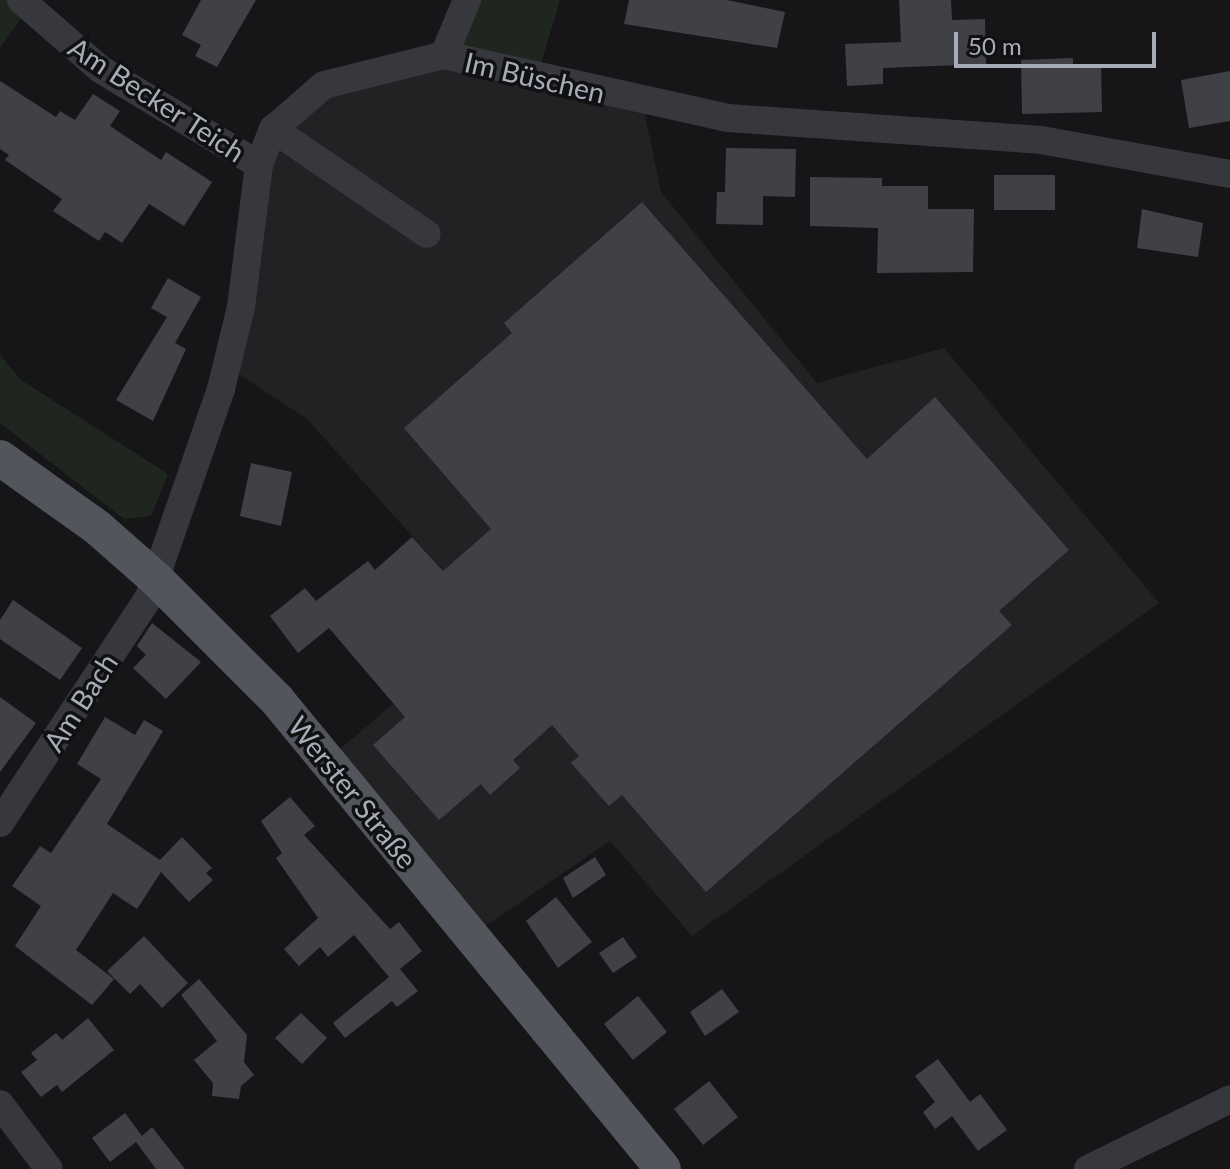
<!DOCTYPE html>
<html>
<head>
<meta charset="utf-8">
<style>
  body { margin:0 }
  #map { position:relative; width:1230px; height:1169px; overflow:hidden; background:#161618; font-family:Lato,sans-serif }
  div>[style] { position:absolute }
  .built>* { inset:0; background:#222225 }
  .green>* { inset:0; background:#1e261f }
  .building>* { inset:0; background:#404145 }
  .minor>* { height:28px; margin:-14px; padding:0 14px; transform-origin:14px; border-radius:14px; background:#37383d }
  .major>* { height:36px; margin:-18px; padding:0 18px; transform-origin:18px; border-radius:18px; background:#53555c }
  span { translate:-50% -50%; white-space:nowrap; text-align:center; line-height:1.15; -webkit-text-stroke:7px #111113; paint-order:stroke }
  .street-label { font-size:28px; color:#a7adb8 }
  .scale { position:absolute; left:954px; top:32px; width:202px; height:36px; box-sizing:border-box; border:4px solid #a7adb8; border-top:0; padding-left:10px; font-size:24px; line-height:28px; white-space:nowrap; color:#a7adb8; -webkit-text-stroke:6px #111113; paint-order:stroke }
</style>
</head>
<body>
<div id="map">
  <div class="built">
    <i style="clip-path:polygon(449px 51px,644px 110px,661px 192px,817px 383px,944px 348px,1159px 603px,692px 936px,610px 841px,468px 938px,325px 762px,427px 675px,373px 617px,441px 568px,307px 419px,224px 364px,252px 170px,316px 82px)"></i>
  </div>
  <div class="green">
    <i style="clip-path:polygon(0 0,34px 0,0 48px)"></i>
    <i style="clip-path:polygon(471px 0,560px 0,539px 70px,449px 51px)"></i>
    <i style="clip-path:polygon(0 355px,21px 380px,168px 474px,151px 516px,124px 519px,0 423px)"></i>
  </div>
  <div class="building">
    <i style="clip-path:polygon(201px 0,256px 0,217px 67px,195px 56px,201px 45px,182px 35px)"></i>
    <i style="clip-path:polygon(629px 0,727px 0,785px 12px,777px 48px,624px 24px)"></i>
    <i style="clip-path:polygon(899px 0,951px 0,952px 20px,985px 19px,986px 64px,883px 68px,883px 84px,847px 86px,845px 44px,901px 42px)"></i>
    <i style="clip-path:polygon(1073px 58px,1073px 64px,1101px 64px,1102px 112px,1022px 114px,1021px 60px)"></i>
    <i style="clip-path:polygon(1230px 71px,1230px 121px,1189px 128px,1181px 80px)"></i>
    <i style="clip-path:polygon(0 81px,56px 117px,60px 111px,75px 120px,93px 94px,120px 111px,110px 126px,161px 160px,166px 152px,212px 182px,184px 226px,149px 204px,122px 243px,105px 232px,99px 241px,53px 211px,62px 199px,5px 160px,9px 155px,0 149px)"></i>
    <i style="clip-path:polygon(726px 148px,796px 149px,795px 197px,763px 196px,763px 225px,716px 224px,717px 192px,725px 192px)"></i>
    <i style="clip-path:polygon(994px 175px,1055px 175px,1055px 210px,994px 210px)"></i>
    <i style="clip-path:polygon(810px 177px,882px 178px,882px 186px,928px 186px,928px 209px,974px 209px,973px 272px,877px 273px,878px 228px,810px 226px)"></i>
    <i style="clip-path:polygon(642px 202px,867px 459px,935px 397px,1069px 550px,999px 611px,1012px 625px,706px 892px,622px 795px,609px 806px,571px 763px,579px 756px,552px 725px,513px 760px,520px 768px,490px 795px,481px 784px,439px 820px,373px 745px,405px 717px,329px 628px,298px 653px,270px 616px,305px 588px,316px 601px,368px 561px,375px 570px,412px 537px,443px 571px,491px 529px,404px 428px,512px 333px,504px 323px)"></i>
    <i style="clip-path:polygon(1142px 209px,1203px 223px,1198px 257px,1137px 248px)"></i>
    <i style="clip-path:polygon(168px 278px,201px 297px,175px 343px,186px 349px,153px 421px,116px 400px,167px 317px,151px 308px)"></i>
    <i style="clip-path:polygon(251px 463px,292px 472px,281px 526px,240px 516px)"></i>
    <i style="clip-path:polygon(13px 600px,82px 648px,60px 680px,0 639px,0 620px)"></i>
    <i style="clip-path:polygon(152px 623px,201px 662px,166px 699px,133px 668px,146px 655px,137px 646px)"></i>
    <i style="clip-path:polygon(0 697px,36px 723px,0 772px)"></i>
    <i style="clip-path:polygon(105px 717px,135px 735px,144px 720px,163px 731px,107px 824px,160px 860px,182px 837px,212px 868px,206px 873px,213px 880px,189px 902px,161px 872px,137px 909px,113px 893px,76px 950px,114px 979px,92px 1005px,15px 946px,41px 906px,12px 886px,40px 846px,51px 853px,101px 779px,77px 764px)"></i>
    <i style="clip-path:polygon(290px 797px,315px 826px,304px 835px,390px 929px,399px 922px,422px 951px,400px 969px,418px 991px,397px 1007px,392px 1001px,345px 1038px,333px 1023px,389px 977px,354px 935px,328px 957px,320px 947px,299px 966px,284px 949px,318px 918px,276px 858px,282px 853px,261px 821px)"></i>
    <i style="clip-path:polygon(595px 857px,606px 875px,573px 898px,563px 878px)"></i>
    <i style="clip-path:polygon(556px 897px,592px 942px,558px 968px,526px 921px)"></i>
    <i style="clip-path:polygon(144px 936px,188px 983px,162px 1008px,140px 984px,130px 994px,107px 971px)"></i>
    <i style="clip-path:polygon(623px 937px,637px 957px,613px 973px,599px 953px)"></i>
    <i style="clip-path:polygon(199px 979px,247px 1035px,244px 1062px,254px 1075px,241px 1086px,239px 1099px,212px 1096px,213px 1083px,194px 1060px,217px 1041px,181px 995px)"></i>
    <i style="clip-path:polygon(722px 989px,739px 1012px,705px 1036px,690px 1012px)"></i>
    <i style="clip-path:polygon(638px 996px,667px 1032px,633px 1060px,604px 1024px)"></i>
    <i style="clip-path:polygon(301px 1013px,327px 1038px,302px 1064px,275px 1038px)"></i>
    <i style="clip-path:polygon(88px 1018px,114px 1050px,62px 1092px,57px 1085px,41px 1097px,21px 1072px,37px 1060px,31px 1053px,56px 1033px,62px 1040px)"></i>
    <i style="clip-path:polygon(938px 1059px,970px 1102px,980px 1094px,1007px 1130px,978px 1151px,952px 1116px,935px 1129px,923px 1112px,935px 1102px,915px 1076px)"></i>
    <i style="clip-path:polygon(709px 1081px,738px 1117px,703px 1145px,674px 1109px)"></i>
    <i style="clip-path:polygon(125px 1113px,142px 1136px,152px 1127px,185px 1169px,156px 1169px,136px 1142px,110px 1162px,92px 1138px)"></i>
  </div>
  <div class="minor">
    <i style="left:21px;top:0;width:105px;rotate:41.1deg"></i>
    <i style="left:100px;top:69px;width:186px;rotate:31.1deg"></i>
    <i style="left:444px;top:55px;width:60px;rotate:-67.3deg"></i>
    <i style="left:273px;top:129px;width:186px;rotate:34.3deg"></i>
    <i style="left:0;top:823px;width:271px;rotate:-56.6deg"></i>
    <i style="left:149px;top:597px;width:220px;rotate:-70.9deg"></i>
    <i style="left:221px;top:389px;width:84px;rotate:-76.3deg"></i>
    <i style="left:241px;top:307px;width:143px;rotate:-82.8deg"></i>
    <i style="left:259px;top:165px;width:39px;rotate:-69deg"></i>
    <i style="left:273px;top:129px;width:67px;rotate:-40.8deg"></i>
    <i style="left:324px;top:85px;width:124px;rotate:-14deg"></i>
    <i style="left:444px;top:55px;width:291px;rotate:12.5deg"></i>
    <i style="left:728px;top:118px;width:314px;rotate:4deg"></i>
    <i style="left:1041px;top:140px;width:192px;rotate:10.2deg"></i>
    <i style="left:0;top:1104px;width:81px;rotate:53deg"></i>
    <i style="left:1088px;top:1169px;width:158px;rotate:-26.2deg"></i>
  </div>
  <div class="major">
    <i style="left:0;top:458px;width:120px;rotate:35.5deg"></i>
    <i style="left:98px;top:528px;width:76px;rotate:41.3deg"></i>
    <i style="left:155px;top:578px;width:173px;rotate:45deg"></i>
    <i style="left:277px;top:700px;width:607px;rotate:50.54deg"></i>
  </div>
  <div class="street-label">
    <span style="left:535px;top:77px;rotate:13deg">Im Büschen</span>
    <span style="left:157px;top:99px;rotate:33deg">Am Becker Teich</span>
    <span style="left:80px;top:702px;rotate:-57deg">Am Bach</span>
    <span style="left:353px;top:792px;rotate:51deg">Werster Straße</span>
  </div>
  <div class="scale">50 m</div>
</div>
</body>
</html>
